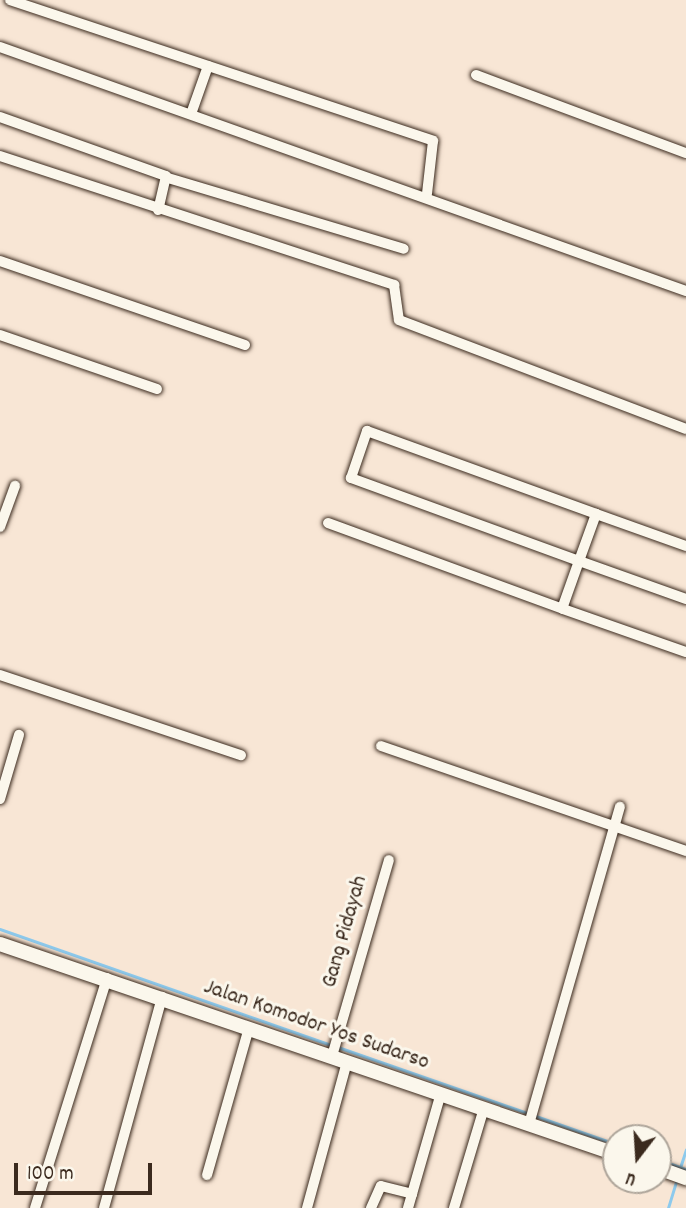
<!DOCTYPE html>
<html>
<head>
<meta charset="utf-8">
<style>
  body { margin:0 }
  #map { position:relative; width:686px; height:1208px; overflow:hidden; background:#f8e6d5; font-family:Dekko,sans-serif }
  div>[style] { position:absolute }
  .stream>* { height:2.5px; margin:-1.25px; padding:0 1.25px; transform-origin:1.25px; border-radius:1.25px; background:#8dcaed }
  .roads { filter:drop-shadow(0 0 2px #3b2a1e) drop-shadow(0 0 2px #3b2a1e) }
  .street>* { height:10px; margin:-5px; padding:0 5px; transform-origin:5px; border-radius:5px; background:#fbf7ec }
  .secondary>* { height:14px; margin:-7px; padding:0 7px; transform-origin:7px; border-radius:7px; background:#fbf7ec }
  span { translate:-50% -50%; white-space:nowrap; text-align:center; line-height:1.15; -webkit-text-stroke:6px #fbf7ec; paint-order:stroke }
  .street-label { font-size:23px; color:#3b2a1e }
  .north { position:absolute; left:602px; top:1124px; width:70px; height:70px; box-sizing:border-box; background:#fbf7ec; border:2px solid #aea59a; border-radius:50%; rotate:197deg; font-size:19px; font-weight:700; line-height:28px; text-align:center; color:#3b2a1e }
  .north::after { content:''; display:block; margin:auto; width:24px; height:32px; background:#3b2a1e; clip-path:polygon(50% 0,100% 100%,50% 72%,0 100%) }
  .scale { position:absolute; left:14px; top:1163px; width:138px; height:32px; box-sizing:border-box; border:4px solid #3b2a1e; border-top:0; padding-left:9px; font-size:21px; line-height:24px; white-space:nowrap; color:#3b2a1e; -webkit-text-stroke:5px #fbf7ec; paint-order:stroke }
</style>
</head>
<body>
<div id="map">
  <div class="stream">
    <i style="left:0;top:929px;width:352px;rotate:19.3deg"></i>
    <i style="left:338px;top:1047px;width:200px;rotate:19.2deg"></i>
    <i style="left:533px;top:1115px;width:88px;rotate:19.3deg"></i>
    <i style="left:658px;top:1159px;width:30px;rotate:20deg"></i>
    <i style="left:679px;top:1171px;width:22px;rotate:-72deg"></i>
    <i style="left:668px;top:1208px;width:28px;rotate:-73deg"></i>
  </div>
  <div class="roads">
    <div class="street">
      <i style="left:10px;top:0;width:446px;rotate:18.4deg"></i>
      <i style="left:433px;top:141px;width:53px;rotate:96.5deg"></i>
      <i style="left:0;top:47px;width:728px;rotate:19.58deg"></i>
      <i style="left:476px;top:75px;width:224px;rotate:20.4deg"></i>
      <i style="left:191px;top:114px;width:51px;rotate:-70.5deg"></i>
      <i style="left:0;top:117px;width:176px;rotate:19.6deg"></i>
      <i style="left:166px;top:176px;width:35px;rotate:103deg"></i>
      <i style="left:0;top:156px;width:415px;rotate:18.1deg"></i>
      <i style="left:394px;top:285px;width:35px;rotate:82deg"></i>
      <i style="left:399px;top:320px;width:307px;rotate:20.8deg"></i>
      <i style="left:168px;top:178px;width:246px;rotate:16.7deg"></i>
      <i style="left:0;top:261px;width:259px;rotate:18.9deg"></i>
      <i style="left:0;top:335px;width:166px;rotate:19deg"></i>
      <i style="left:596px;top:514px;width:96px;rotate:19.6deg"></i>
      <i style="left:328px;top:523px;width:250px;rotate:20.1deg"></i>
      <i style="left:0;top:527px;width:44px;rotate:-69.9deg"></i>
      <i style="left:686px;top:599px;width:114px;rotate:-160.4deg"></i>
      <i style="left:579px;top:561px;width:243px;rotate:-160deg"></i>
      <i style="left:351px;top:478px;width:50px;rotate:-71.2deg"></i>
      <i style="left:367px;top:431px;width:244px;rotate:19.9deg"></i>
      <i style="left:596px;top:514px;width:50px;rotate:109.9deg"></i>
      <i style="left:579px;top:561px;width:48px;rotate:109.6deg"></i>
      <i style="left:563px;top:606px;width:3px;rotate:90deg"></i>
      <i style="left:563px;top:609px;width:130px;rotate:19.3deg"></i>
      <i style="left:0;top:675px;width:254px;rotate:18.4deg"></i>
      <i style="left:381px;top:746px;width:323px;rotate:19deg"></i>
      <i style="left:0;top:799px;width:67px;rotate:-73.5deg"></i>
      <i style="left:332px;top:1056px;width:204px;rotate:-73.8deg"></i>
      <i style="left:529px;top:1124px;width:330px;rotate:-74deg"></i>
      <i style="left:207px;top:1175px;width:153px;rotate:-74.1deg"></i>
      <i style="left:35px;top:1208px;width:241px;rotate:-72.6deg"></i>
      <i style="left:104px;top:1208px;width:219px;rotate:-74.6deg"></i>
      <i style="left:307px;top:1208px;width:151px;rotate:-74.7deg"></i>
      <i style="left:371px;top:1208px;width:24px;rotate:-66deg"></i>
      <i style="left:381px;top:1186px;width:32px;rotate:14deg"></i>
      <i style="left:412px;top:1194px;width:105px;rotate:-74deg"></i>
      <i style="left:408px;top:1208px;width:15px;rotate:-74deg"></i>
      <i style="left:454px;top:1208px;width:104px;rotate:-73.3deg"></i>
    </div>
    <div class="secondary">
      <i style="left:0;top:944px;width:651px;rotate:18.82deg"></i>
      <i style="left:658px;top:1168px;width:30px;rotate:20deg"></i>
    </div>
  </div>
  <div class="street-label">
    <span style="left:346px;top:932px;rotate:-74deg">Gang Pidayah</span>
    <span style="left:316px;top:1026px;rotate:19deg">Jalan Komodor Yos Sudarso</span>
  </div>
  <div class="north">U</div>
  <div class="scale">100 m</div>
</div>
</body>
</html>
